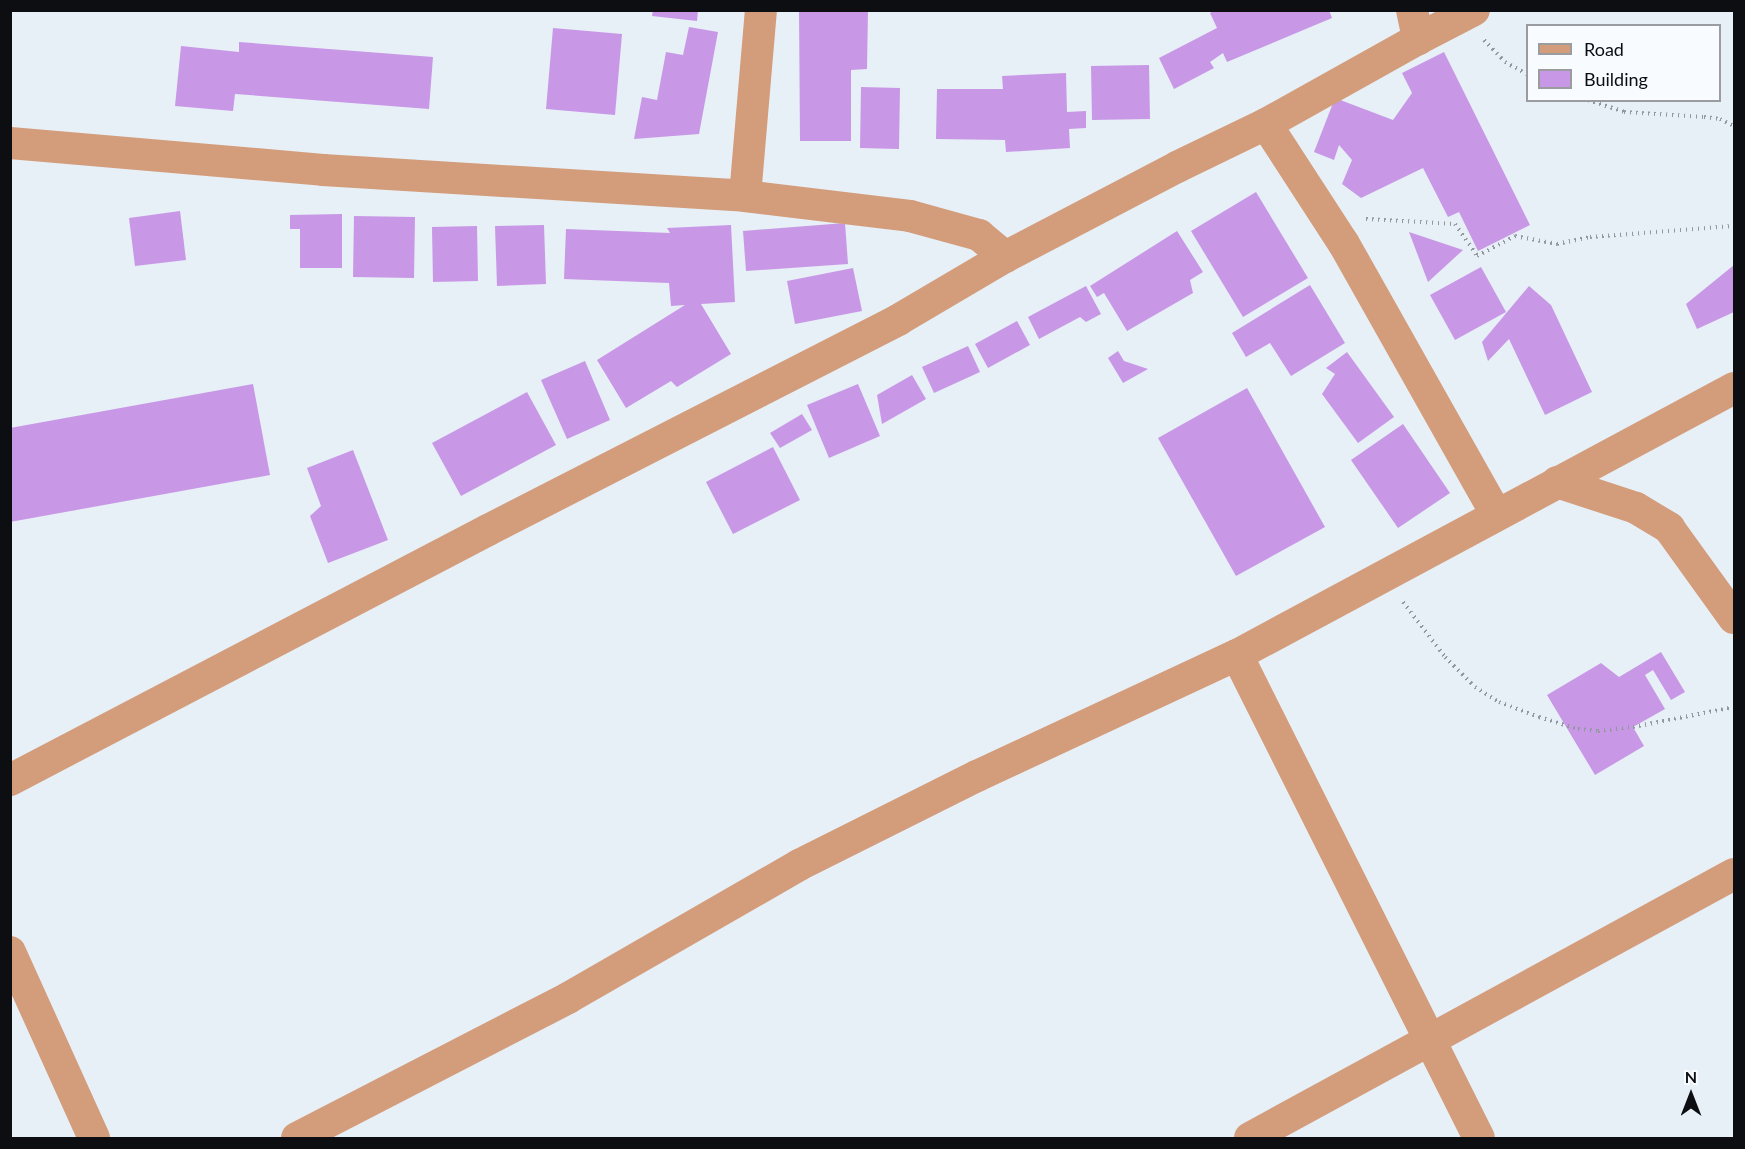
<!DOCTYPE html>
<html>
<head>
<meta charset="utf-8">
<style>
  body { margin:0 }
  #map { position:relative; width:1745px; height:1149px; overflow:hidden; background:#e7eff7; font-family:Lato,sans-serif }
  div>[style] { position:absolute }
  .building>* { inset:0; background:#c898e6 }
  .path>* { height:4px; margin-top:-2px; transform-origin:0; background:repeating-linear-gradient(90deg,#92989e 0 1.5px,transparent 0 6px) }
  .minor>* { height:32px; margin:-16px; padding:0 16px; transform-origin:16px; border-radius:16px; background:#d39c7a }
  span { translate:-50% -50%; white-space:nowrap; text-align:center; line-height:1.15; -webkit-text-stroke:4.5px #f8fbff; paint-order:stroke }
  .frame { position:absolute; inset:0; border:12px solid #0c0e11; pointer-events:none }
  .legend { position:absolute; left:1526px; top:24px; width:195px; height:78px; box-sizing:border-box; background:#f8fbff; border:2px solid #9a9ca0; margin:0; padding:8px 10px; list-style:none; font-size:18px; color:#0c0e11 }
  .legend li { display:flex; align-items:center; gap:12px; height:30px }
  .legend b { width:30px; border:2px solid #9a9ca0 }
  .north { position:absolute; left:1661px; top:1065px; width:60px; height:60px; -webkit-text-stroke:4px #f8fbff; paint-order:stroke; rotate:0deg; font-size:16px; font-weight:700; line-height:24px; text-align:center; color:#0c0e11 }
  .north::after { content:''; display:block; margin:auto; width:21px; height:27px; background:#0c0e11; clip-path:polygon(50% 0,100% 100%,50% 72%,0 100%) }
</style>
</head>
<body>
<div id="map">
  <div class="building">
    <i style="clip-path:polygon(653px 10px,698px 10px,697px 21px,652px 16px)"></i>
    <i style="clip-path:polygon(799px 10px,868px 10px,867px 69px,851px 70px,851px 141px,800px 141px)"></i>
    <i style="clip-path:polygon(1215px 10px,1329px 10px,1332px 18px,1227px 62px,1223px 53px,1210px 62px,1214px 68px,1174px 89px,1159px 58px,1217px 28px,1210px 13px)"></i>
    <i style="clip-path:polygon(689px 27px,718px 32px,699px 134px,634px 139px,642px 97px,657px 100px,666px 52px,683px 55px)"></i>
    <i style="clip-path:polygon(553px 28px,622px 34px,615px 115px,546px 109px)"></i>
    <i style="clip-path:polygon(239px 42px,433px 57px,429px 109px,235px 94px,233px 111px,175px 106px,181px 46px,239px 52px)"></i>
    <i style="clip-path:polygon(1444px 52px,1530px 225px,1478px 251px,1459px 212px,1448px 217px,1423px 168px,1361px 198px,1342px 184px,1352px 160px,1339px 145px,1334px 160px,1314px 152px,1335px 98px,1393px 120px,1412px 93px,1402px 73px)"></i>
    <i style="clip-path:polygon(1149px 65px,1150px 119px,1092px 120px,1091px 66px)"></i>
    <i style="clip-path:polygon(1066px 73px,1067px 112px,1086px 111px,1086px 128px,1069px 129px,1070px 148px,1006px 152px,1005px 140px,936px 139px,937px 89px,1003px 89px,1002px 76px)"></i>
    <i style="clip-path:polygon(861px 87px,900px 88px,899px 149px,860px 148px)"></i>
    <i style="clip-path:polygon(1256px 192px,1308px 278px,1243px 317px,1191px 231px)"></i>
    <i style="clip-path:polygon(180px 211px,186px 260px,135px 266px,129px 218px)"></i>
    <i style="clip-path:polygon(342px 214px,342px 268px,300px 268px,300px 229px,290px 229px,290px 215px)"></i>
    <i style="clip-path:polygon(354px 216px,415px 217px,414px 278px,353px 277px)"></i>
    <i style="clip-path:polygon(845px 223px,848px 264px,746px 271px,743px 231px)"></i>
    <i style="clip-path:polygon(544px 225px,546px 284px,497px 286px,495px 226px)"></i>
    <i style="clip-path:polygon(731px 225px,735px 302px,701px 304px,731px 354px,677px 387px,671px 381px,626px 408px,597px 360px,685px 305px,671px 306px,669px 283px,564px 279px,566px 229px,670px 233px,667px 228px)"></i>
    <i style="clip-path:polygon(477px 226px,478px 281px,433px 282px,432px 227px)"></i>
    <i style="clip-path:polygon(1177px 231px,1203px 272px,1190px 280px,1193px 293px,1127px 331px,1104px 293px,1097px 297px,1090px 286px)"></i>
    <i style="clip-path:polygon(1409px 232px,1463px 250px,1428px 282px)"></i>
    <i style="clip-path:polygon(1734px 265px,1734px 312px,1697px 329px,1686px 304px)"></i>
    <i style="clip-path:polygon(1481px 267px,1506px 312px,1455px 340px,1430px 295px)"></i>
    <i style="clip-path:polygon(853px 268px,862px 311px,795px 324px,787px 281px)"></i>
    <i style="clip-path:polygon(1310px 285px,1345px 343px,1291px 376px,1270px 343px,1246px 357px,1232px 333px)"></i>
    <i style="clip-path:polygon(1086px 286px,1101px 314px,1086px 322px,1080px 317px,1039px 339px,1028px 317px)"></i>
    <i style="clip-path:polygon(1529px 286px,1551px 305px,1592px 392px,1545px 415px,1509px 339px,1488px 361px,1482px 342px)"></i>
    <i style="clip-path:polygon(1017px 321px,1030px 345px,988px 368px,975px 344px)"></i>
    <i style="clip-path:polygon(968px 346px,980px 372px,934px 393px,922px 367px)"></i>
    <i style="clip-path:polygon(1118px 351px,1124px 361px,1148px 369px,1123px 383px,1108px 358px)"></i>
    <i style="clip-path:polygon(1347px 352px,1394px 417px,1358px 443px,1322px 394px,1335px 374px,1326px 368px)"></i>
    <i style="clip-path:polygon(585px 361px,610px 420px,567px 439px,541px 380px)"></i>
    <i style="clip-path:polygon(912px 375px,926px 399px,882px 424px,877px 395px)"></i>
    <i style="clip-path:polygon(253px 384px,270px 475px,10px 522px,10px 428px)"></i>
    <i style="clip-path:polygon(858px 384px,880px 436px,829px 458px,807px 405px)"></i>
    <i style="clip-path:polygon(1247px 388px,1325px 527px,1236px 576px,1158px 438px)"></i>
    <i style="clip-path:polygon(527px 392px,556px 445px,461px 496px,432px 443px)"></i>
    <i style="clip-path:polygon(802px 414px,812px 430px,780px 448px,770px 433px)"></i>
    <i style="clip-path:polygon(1403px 424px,1450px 493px,1398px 528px,1351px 460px)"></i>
    <i style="clip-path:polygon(773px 447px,800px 500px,733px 534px,706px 482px)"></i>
    <i style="clip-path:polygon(353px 450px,388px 540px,328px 563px,310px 516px,321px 506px,307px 468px)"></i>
    <i style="clip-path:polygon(1661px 652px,1685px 692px,1671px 700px,1653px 670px,1645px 675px,1665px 709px,1633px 727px,1644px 746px,1595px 775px,1547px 695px,1601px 663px,1619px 677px)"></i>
  </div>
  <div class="path">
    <i style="left:1484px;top:40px;width:30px;rotate:46deg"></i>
    <i style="left:1505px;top:62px;width:26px;rotate:29deg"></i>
    <i style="left:1588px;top:100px;width:38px;rotate:18deg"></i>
    <i style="left:1624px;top:112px;width:80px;rotate:3.6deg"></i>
    <i style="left:1704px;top:117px;width:16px;rotate:7deg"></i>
    <i style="left:1720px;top:119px;width:16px;rotate:27deg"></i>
    <i style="left:1366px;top:219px;width:89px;rotate:3.2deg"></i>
    <i style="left:1455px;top:224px;width:39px;rotate:55deg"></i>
    <i style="left:1477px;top:256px;width:43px;rotate:-27.8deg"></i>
    <i style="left:1515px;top:236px;width:43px;rotate:10.8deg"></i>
    <i style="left:1557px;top:244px;width:34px;rotate:-12deg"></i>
    <i style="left:1590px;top:237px;width:144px;rotate:-4.4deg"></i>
    <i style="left:1403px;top:602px;width:69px;rotate:52.6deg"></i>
    <i style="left:1445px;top:657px;width:42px;rotate:45deg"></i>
    <i style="left:1475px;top:687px;width:28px;rotate:32deg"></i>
    <i style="left:1499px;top:702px;width:43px;rotate:20.6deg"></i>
    <i style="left:1539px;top:717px;width:41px;rotate:17.1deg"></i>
    <i style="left:1578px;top:729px;width:20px;rotate:6deg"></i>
    <i style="left:1598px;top:731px;width:35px;rotate:-7deg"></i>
    <i style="left:1633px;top:727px;width:103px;rotate:-11.2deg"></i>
  </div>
  <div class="minor">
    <i style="left:1412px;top:10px;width:30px;rotate:78deg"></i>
    <i style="left:1266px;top:124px;width:143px;rotate:57deg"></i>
    <i style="left:1344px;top:244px;width:310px;rotate:60.6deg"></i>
    <i style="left:10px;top:143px;width:314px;rotate:4.9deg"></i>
    <i style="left:323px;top:170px;width:423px;rotate:3.5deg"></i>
    <i style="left:745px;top:196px;width:166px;rotate:6.9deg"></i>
    <i style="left:910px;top:216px;width:72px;rotate:15.4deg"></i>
    <i style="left:979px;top:235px;width:34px;rotate:40deg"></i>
    <i style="left:745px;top:196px;width:187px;rotate:-85.1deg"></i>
    <i style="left:1557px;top:482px;width:83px;rotate:18.2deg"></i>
    <i style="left:1636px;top:508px;width:39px;rotate:31deg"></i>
    <i style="left:1669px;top:528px;width:111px;rotate:54.2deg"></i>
    <i style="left:1237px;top:655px;width:540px;rotate:63.39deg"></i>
    <i style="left:10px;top:780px;width:539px;rotate:-27.61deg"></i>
    <i style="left:488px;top:530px;width:461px;rotate:-27.1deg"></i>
    <i style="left:898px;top:320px;width:124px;rotate:-30.5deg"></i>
    <i style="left:1005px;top:257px;width:194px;rotate:-27.6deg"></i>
    <i style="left:1177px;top:167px;width:99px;rotate:-25.8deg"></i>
    <i style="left:1266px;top:124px;width:174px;rotate:-29.2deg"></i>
    <i style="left:1418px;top:39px;width:63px;rotate:-27.4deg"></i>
    <i style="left:10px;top:952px;width:204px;rotate:65.7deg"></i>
    <i style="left:297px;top:1138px;width:305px;rotate:-27.3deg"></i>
    <i style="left:568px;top:998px;width:267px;rotate:-29.9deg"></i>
    <i style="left:799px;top:865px;width:199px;rotate:-26.6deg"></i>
    <i style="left:977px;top:776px;width:287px;rotate:-25deg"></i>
    <i style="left:1237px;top:655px;width:564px;rotate:-28.25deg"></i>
    <i style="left:1250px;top:1138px;width:551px;rotate:-28.61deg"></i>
  </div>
  <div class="frame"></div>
  <ul class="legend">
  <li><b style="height:8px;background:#d39c7a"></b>Road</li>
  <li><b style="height:16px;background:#c898e6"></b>Building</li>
  </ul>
  <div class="north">N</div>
</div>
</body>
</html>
